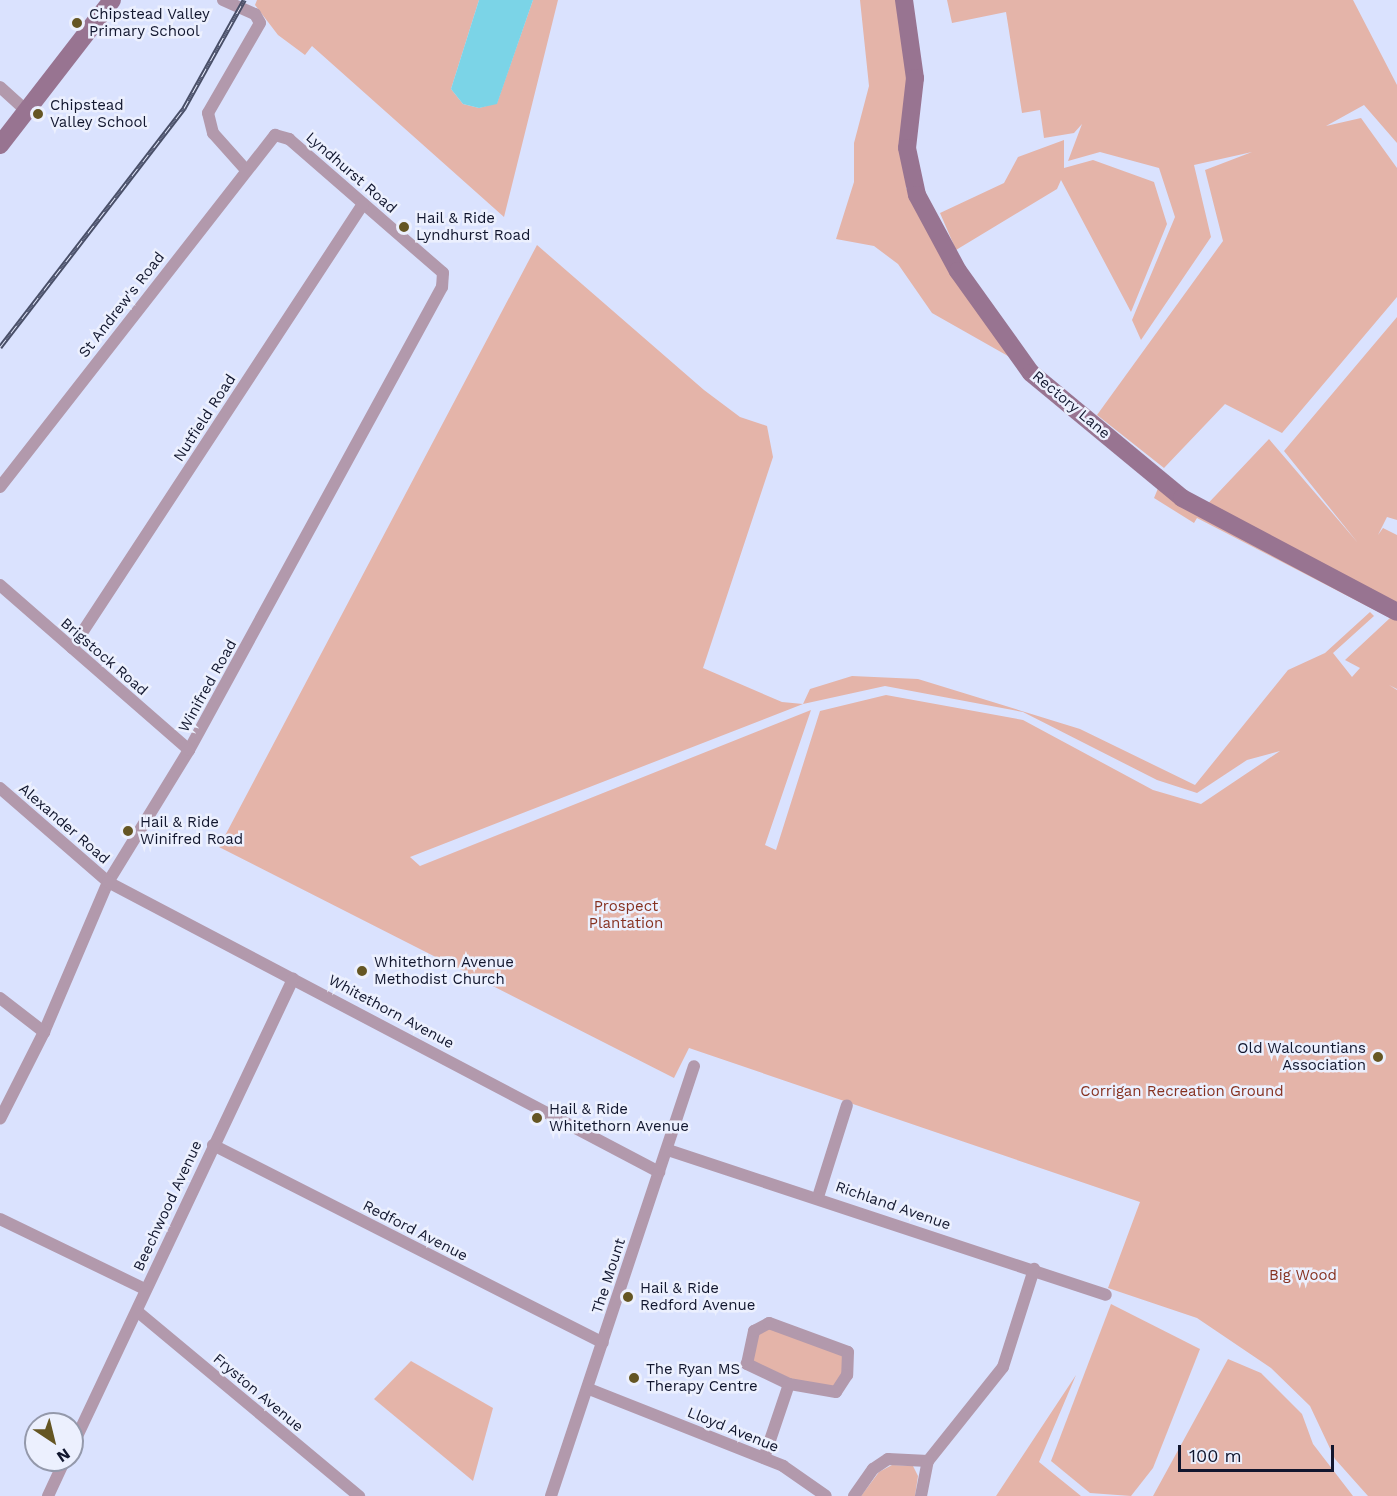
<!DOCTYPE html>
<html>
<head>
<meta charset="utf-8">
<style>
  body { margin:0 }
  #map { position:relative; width:1397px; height:1496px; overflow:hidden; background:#dae2fe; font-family:"Work Sans",sans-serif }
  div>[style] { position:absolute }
  .green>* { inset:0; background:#e4b4a9 }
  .water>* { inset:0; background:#7bd4e7 }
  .street>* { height:12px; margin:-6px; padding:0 6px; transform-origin:6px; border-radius:6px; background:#b299ac }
  .secondary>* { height:18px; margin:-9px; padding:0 9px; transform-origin:9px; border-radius:9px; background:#987491 }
  .rail>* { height:5px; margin-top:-2.5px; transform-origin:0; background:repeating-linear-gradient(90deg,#ecf0fe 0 9px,#494f68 0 18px); box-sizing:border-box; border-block:2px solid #494f68 }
  .dots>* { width:16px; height:16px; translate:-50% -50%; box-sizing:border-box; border:3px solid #ecf0fe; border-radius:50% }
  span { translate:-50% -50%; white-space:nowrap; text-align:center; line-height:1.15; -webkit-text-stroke:5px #ecf0fe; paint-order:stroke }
  .poi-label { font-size:15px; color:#11162e }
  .left { translate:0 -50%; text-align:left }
  .right { translate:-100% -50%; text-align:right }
  .street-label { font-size:15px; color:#11162e }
  .park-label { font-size:15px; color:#863120 }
  .north { position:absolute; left:24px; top:1412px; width:60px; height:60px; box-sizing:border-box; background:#ecf0fe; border:2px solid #9499ab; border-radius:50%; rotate:145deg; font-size:16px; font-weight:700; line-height:24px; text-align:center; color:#11162e }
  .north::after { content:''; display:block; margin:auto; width:21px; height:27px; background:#655623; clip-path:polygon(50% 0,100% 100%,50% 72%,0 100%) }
  .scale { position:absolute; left:1178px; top:1445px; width:156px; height:27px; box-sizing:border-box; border:3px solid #11162e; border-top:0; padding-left:8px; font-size:18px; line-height:21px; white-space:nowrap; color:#11162e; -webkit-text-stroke:4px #ecf0fe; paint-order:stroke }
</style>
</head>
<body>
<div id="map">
  <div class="green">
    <i style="clip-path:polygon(257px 0,479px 0,451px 89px,463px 104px,479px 108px,497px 103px,533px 0,558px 0,504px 217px,312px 46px,305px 55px,278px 35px,255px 5px)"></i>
    <i style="clip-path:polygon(860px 0,900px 0,910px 90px,906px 188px,1015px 360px,932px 313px,898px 264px,874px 246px,836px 239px,854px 182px,854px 143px,869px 86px)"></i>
    <i style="clip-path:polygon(947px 0,1353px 0,1397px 85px,1397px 143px,1364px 105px,1326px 126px,1361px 118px,1397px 168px,1397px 297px,1282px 433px,1225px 404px,1164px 468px,1097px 415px,1223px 241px,1205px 170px,1252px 152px,1194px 165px,1211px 237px,1141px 340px,1132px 320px,1175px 217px,1159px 168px,1100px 152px,1068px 161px,1082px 124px,1074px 133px,1044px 138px,1040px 110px,1022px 113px,1006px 12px,952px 23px)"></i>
    <i style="clip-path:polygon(1064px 140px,1064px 168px,1093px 160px,1154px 182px,1167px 224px,1131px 312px,1061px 180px,1057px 189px,956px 250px,940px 213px,1004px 183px,1018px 157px)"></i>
    <i style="clip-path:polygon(evenodd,537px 245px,704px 390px,740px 417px,767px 426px,773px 457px,703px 668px,782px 702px,803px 704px,810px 689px,852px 676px,918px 679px,1080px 729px,1195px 785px,1288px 670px,1325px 653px,1370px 612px,1374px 616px,1333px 653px,1352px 677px,1360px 668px,1345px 660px,1390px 618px,1197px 518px,1194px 523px,1154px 498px,1159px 486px,1199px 513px,1269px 439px,1358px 543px,1284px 451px,1397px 317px,1397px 520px,1387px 517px,1378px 535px,1383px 528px,1397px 535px,1397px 689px,1389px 685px,1397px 690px,1397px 1496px,1368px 1496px,1335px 1459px,1310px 1406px,1271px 1368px,1197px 1318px,1108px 1288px,1140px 1202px,689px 1048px,674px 1078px,219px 847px,537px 245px,885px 686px,1023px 712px,1157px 780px,1197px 793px,1247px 760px,1280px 751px,1201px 804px,1153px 790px,1023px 720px,886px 695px,820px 711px,776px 850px,765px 845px,811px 710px,420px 866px,410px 857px,803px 704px,885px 686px)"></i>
    <i style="clip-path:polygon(1111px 1304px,1200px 1349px,1153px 1468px,1131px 1496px,1090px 1493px,1051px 1461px)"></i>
    <i style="clip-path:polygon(770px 1327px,840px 1350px,847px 1361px,838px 1386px,827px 1391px,755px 1367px,751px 1361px,757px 1335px)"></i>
    <i style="clip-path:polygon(1228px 1359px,1261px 1373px,1302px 1414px,1313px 1444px,1353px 1496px,1153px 1496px)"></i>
    <i style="clip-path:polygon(411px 1361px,493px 1408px,473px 1481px,374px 1399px)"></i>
    <i style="clip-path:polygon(1076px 1375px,1039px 1462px,1081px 1496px,996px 1496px)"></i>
    <i style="clip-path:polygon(892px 1465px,913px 1466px,918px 1476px,915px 1496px,861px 1496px,879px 1472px)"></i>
  </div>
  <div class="water">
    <i style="clip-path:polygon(479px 0,533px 0,497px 104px,479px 108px,463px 104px,451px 89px)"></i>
  </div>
  <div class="street">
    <i style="left:223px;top:0;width:35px;rotate:24deg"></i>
    <i style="left:255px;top:14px;width:10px;rotate:61deg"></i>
    <i style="left:260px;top:23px;width:104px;rotate:120deg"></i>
    <i style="left:208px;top:113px;width:21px;rotate:76deg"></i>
    <i style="left:213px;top:133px;width:50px;rotate:48.3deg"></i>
    <i style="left:0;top:87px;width:38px;rotate:42deg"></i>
    <i style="left:0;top:487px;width:447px;rotate:-52deg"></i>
    <i style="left:275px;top:135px;width:15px;rotate:16deg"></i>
    <i style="left:289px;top:139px;width:204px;rotate:41deg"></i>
    <i style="left:443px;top:273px;width:14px;rotate:94deg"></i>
    <i style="left:442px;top:287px;width:528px;rotate:118.65deg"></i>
    <i style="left:189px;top:750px;width:155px;rotate:121.5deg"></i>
    <i style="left:108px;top:882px;width:163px;rotate:113.1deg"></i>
    <i style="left:44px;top:1032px;width:97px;rotate:116.8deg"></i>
    <i style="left:0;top:585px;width:251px;rotate:41.1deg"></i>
    <i style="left:72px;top:648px;width:531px;rotate:-56.76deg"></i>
    <i style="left:0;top:788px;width:143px;rotate:41deg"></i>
    <i style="left:108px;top:882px;width:623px;rotate:27.76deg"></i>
    <i style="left:0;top:998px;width:56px;rotate:37.7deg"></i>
    <i style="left:213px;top:1145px;width:437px;rotate:26.9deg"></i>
    <i style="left:668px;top:1150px;width:461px;rotate:18.3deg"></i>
    <i style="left:818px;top:1197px;width:96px;rotate:-72.5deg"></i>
    <i style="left:0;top:1219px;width:161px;rotate:25.8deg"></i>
    <i style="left:138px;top:1312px;width:288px;rotate:39.8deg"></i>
    <i style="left:589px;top:1389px;width:209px;rotate:21.6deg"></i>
    <i style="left:783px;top:1466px;width:52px;rotate:34.9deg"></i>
    <i style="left:72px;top:1447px;width:518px;rotate:-64.72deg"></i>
    <i style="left:764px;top:1458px;width:78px;rotate:-71.3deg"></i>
    <i style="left:789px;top:1384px;width:47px;rotate:-154.5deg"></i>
    <i style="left:747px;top:1364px;width:34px;rotate:-78deg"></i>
    <i style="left:754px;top:1331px;width:17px;rotate:-28deg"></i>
    <i style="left:769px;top:1323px;width:84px;rotate:20.2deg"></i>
    <i style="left:848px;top:1352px;width:23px;rotate:92deg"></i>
    <i style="left:847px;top:1375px;width:20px;rotate:123deg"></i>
    <i style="left:836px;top:1392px;width:48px;rotate:-170.3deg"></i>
    <i style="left:48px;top:1496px;width:40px;rotate:-65deg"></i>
    <i style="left:551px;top:1496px;width:453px;rotate:-71.6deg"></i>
    <i style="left:854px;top:1496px;width:33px;rotate:-55deg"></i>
    <i style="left:873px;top:1469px;width:18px;rotate:-34deg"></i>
    <i style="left:888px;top:1459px;width:40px;rotate:2.9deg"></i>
    <i style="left:928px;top:1461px;width:120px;rotate:-51.4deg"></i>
    <i style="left:1003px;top:1367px;width:103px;rotate:-72.4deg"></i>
    <i style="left:921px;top:1496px;width:36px;rotate:-79deg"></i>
  </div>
  <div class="secondary">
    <i style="left:904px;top:0;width:79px;rotate:82deg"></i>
    <i style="left:915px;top:78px;width:70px;rotate:96.5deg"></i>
    <i style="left:907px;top:148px;width:48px;rotate:78deg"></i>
    <i style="left:917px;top:195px;width:86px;rotate:61.7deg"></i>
    <i style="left:958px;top:271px;width:125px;rotate:54.4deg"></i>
    <i style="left:1031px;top:373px;width:196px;rotate:39.6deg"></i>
    <i style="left:1182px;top:498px;width:243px;rotate:27.9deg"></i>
    <i style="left:0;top:145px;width:183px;rotate:-52.3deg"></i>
  </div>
  <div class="rail">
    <i style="left:0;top:347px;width:302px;rotate:-52.4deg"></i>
    <i style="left:184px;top:108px;width:124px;rotate:-60.9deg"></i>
  </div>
  <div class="dots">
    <i style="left:77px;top:23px;background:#655623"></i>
    <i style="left:38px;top:114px;background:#655623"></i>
    <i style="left:404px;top:227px;background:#655623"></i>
    <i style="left:128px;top:831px;background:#655623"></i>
    <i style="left:362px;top:971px;background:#655623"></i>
    <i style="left:1378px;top:1057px;background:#655623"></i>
    <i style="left:537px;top:1118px;background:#655623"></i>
    <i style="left:628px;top:1297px;background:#655623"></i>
    <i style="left:634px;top:1378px;background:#655623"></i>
  </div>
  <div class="poi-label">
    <span class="left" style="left:89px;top:23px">Chipstead Valley<br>Primary School</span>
    <span class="left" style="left:50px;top:114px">Chipstead<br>Valley School</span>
    <span class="left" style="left:416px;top:227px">Hail &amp; Ride<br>Lyndhurst Road</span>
    <span class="left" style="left:140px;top:831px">Hail &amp; Ride<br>Winifred Road</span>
    <span class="left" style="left:374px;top:971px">Whitethorn Avenue<br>Methodist Church</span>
    <span class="right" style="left:1366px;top:1057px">Old Walcountians<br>Association</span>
    <span class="left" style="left:549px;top:1118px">Hail &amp; Ride<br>Whitethorn Avenue</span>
    <span class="left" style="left:640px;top:1297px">Hail &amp; Ride<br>Redford Avenue</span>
    <span class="left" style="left:646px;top:1378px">The Ryan MS<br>Therapy Centre</span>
  </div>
  <div class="street-label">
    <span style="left:351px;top:173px;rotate:41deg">Lyndhurst Road</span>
    <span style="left:122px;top:305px;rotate:-52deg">St Andrew's Road</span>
    <span style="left:1071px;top:405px;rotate:40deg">Rectory Lane</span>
    <span style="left:205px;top:418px;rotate:-57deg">Nutfield Road</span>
    <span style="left:104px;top:657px;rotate:41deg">Brigstock Road</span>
    <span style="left:208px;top:686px;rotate:-61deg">Winifred Road</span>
    <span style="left:64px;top:824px;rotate:41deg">Alexander Road</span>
    <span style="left:391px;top:1012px;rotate:28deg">Whitethorn Avenue</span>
    <span style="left:168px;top:1206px;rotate:-65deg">Beechwood Avenue</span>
    <span style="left:893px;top:1206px;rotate:19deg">Richland Avenue</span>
    <span style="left:415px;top:1231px;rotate:27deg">Redford Avenue</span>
    <span style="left:609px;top:1276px;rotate:-72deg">The Mount</span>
    <span style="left:258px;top:1393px;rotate:40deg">Fryston Avenue</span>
    <span style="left:733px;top:1430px;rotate:22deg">Lloyd Avenue</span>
  </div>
  <div class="park-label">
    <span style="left:626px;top:915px">Prospect<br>Plantation</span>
    <span style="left:1182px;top:1092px">Corrigan Recreation Ground</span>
    <span style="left:1303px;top:1276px">Big Wood</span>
  </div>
  <div class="north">N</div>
  <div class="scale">100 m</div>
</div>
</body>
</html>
